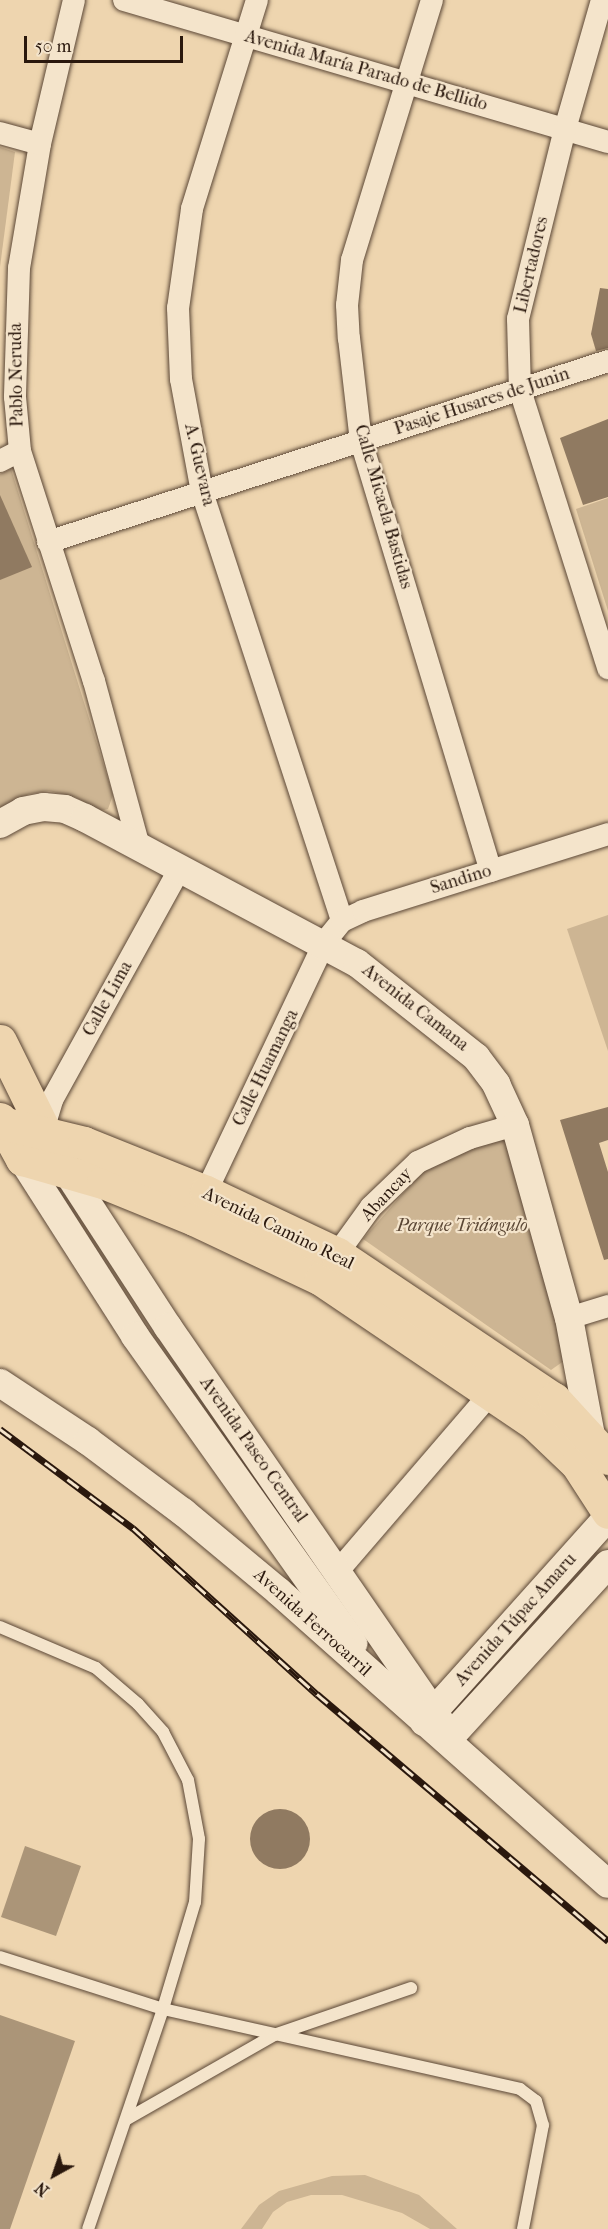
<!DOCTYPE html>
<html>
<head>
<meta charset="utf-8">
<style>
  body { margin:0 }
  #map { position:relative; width:608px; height:2229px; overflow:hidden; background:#eed5af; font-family:"IM FELL French Canon",serif }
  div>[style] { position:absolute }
  .green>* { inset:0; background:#cdb593 }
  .water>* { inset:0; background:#ab9578 }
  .building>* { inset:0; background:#907a61 }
  .round { border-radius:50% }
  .roads { filter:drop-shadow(0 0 2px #5b4736) drop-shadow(0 0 2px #5b4736) }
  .service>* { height:12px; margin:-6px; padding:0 6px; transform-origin:6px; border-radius:6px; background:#f4e4cb }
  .minor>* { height:22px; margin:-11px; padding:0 11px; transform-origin:11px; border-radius:11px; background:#f4e4cb }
  .tertiary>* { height:28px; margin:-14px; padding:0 14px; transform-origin:14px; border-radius:14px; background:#f4e4cb }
  .primary>* { height:33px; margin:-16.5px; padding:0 16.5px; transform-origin:16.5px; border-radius:16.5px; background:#eed5af }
  .rail>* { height:7px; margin-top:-3.5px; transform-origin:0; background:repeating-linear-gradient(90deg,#f4e4cb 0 14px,#2a180d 0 28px); box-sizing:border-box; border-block:2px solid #2a180d }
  span { translate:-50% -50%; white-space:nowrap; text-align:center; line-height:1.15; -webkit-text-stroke:4.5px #f4e4cb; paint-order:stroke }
  .street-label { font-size:18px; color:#2a180d }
  .park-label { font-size:18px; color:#5b4735; font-style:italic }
  .north { position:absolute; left:24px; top:2145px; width:60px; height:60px; -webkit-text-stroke:4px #f4e4cb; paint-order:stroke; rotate:220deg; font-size:16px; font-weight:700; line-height:24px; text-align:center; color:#2a180d }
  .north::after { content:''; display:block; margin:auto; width:21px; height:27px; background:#2a180d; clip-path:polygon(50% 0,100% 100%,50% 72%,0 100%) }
  .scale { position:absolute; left:24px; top:36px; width:159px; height:27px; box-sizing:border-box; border:3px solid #2a180d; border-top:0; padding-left:8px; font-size:18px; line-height:21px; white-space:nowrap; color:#2a180d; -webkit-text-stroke:4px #f4e4cb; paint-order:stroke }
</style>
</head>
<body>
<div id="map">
  <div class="green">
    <i style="clip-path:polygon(0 147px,15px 152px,0 267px)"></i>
    <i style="clip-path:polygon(11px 469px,113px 795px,108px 809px,100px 811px,75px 797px,49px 791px,29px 794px,0 808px,0 474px)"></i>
    <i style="clip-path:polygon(608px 498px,608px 611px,576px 509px)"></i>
    <i style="clip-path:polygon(608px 915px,608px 1051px,567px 929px)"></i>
    <i style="clip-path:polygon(505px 1133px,568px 1358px,551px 1370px,363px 1239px,421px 1173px)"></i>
    <i style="clip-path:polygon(595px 1551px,604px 1556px,453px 1713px,450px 1710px)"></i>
    <i style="clip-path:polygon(365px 2175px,419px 2195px,457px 2229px,430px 2229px,402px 2213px,342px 2195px,311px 2195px,287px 2202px,273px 2212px,262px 2229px,241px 2229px,259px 2205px,279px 2191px,332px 2176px)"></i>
  </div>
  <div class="water">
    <i style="clip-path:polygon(25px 1846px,81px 1866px,56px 1936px,1px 1917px)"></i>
    <i style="clip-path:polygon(0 2015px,75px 2041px,10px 2229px,0 2229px)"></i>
  </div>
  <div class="building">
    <i style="clip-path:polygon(600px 288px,608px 289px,608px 348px,596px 351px,591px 334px)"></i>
    <i style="clip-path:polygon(608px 419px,608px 497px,583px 505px,560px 438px)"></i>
    <i style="clip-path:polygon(0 495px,32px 567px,0 580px)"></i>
    <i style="clip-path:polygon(608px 1107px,608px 1140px,599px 1143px,608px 1172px,608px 1259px,604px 1260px,560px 1120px)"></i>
    <i class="round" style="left:250px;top:1809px;width:60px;height:60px"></i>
  </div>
  <div class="roads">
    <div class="service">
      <i style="left:0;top:1627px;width:104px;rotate:23.1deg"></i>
      <i style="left:96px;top:1668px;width:55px;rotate:40.6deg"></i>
      <i style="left:138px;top:1704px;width:38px;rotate:48deg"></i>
      <i style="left:163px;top:1732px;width:54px;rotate:62.5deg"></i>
      <i style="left:188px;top:1780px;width:60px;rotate:79.4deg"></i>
      <i style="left:199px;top:1839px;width:63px;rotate:93.6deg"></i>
      <i style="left:195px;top:1902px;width:112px;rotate:106.7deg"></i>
      <i style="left:163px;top:2009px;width:232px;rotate:108.8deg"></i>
      <i style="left:0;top:1957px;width:171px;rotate:17.7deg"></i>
      <i style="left:163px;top:2009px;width:366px;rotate:12.6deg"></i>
      <i style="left:520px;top:2089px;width:20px;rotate:37deg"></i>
      <i style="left:536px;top:2101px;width:25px;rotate:74deg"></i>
      <i style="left:543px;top:2125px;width:106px;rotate:100.9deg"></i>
      <i style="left:127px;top:2119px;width:169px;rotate:-29.7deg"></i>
      <i style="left:274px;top:2035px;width:145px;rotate:-18.9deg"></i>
    </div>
    <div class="minor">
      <i style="left:74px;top:0;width:148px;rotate:103.3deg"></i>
      <i style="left:40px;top:144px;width:126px;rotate:99.6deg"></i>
      <i style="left:19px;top:268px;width:129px;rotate:91.8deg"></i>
      <i style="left:15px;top:397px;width:54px;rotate:84.7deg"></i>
      <i style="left:20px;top:451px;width:242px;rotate:72.2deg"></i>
      <i style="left:94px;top:681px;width:172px;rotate:74.8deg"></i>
      <i style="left:124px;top:0;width:504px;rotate:16.35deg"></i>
      <i style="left:257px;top:0;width:219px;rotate:107.3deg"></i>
      <i style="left:192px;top:209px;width:100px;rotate:98deg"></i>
      <i style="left:178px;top:308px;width:71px;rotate:87.6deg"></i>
      <i style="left:181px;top:379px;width:115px;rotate:79.5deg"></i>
      <i style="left:202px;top:492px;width:451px;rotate:71.9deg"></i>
      <i style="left:432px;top:0;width:272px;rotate:107.1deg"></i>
      <i style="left:352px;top:260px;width:45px;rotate:96.3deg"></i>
      <i style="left:347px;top:305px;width:33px;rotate:87deg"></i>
      <i style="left:349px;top:338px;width:104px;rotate:83.4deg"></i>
      <i style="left:361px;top:441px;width:449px;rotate:73.2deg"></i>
      <i style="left:602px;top:0;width:134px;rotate:106deg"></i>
      <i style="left:565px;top:129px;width:196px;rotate:103.9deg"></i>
      <i style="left:518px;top:319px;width:71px;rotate:88.4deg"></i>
      <i style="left:520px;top:390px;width:292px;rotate:72.4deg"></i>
      <i style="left:0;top:133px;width:41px;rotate:15.4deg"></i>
      <i style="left:0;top:461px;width:22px;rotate:-27deg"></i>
      <i style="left:48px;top:542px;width:589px;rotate:-17.91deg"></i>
      <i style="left:43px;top:1130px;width:31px;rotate:-73deg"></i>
      <i style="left:52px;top:1100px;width:263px;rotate:-61.1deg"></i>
      <i style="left:206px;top:1192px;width:276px;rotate:-64.6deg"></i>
      <i style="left:324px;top:943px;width:28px;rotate:-51deg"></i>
      <i style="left:342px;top:921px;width:23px;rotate:-25deg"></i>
      <i style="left:363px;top:911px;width:257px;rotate:-17.4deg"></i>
      <i style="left:337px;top:1254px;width:58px;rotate:-54.1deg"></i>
      <i style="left:371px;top:1207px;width:65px;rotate:-43.8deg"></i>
      <i style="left:418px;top:1162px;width:57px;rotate:-24.8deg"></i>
      <i style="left:470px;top:1138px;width:47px;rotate:-16.1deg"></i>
      <i style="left:569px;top:1318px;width:41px;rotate:-17.1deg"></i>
      <i style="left:337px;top:1572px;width:235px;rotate:-49.3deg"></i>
    </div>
    <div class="tertiary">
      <i style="left:0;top:824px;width:26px;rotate:-29deg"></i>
      <i style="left:23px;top:811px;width:21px;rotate:-11deg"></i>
      <i style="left:44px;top:807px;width:21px;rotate:5deg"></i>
      <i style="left:65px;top:809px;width:22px;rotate:24deg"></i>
      <i style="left:85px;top:818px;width:308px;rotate:28.1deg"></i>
      <i style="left:357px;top:963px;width:152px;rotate:38.3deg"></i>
      <i style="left:476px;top:1057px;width:34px;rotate:53deg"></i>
      <i style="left:496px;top:1084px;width:45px;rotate:65.1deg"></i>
      <i style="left:515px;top:1125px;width:200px;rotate:74.4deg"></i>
      <i style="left:569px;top:1318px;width:119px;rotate:79.4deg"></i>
      <i style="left:591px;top:1435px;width:13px;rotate:117deg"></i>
      <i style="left:22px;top:1159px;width:210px;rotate:57.4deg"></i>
      <i style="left:135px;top:1336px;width:377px;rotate:54.6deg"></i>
      <i style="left:66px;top:1170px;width:187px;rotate:57deg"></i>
      <i style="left:168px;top:1327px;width:484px;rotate:55.4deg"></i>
      <i style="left:0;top:1383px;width:105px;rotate:33.4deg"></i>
      <i style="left:88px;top:1441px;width:119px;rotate:36.8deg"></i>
      <i style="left:183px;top:1512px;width:124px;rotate:39.7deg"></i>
      <i style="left:278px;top:1591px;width:441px;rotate:41.6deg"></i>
      <i style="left:424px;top:1722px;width:275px;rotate:-48.1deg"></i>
      <i style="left:451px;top:1736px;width:233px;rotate:-47.6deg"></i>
    </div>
    <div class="primary">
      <i style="left:0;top:1041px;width:115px;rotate:63.7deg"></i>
      <i style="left:0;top:1119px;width:46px;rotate:61.2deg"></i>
      <i style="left:22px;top:1159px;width:84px;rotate:15.9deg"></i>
      <i style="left:103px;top:1182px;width:98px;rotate:22.1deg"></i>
      <i style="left:194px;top:1219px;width:140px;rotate:25.3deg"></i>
      <i style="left:321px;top:1279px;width:258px;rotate:34.1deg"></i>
      <i style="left:535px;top:1424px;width:58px;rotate:43.6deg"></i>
      <i style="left:577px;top:1464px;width:57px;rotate:57.1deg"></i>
      <i style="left:2px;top:1123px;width:84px;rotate:13.7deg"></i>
      <i style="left:84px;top:1143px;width:131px;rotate:21.9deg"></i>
      <i style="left:206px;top:1192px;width:145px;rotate:25.3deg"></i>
      <i style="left:337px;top:1254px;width:261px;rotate:33.8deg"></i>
      <i style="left:554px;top:1399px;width:80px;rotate:47.5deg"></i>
    </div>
  </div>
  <div class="rail">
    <i style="left:0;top:1429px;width:166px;rotate:36.7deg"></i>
    <i style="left:133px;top:1528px;width:248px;rotate:42.1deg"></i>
    <i style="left:317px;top:1694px;width:382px;rotate:40.3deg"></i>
  </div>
  <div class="street-label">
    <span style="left:366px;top:71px;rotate:16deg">Avenida María Parado de Bellido</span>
    <span style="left:532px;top:265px;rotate:-77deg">Libertadores</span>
    <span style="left:17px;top:375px;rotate:-91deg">Pablo Neruda</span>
    <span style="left:482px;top:402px;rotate:-18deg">Pasaje Husares de Junin</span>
    <span style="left:199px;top:465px;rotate:77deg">A. Guevara</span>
    <span style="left:383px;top:507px;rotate:74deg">Calle Micaela Bastidas</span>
    <span style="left:461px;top:880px;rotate:-17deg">Sandino</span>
    <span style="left:108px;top:999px;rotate:-61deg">Calle Lima</span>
    <span style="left:415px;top:1008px;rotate:38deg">Avenida Camana</span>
    <span style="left:266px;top:1068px;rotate:-64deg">Calle Huamanga</span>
    <span style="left:387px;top:1195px;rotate:-47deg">Abancay</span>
    <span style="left:278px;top:1229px;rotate:26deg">Avenida Camino Real</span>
    <span style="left:253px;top:1450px;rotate:55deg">Avenida Paseo Central</span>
    <span style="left:516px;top:1620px;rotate:-48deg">Avenida Túpac Amaru</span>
    <span style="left:312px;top:1623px;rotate:42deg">Avenida Ferrocarril</span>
  </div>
  <div class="park-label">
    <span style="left:462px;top:1226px">Parque Triángulo</span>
  </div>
  <div class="north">N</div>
  <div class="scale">50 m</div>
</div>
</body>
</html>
